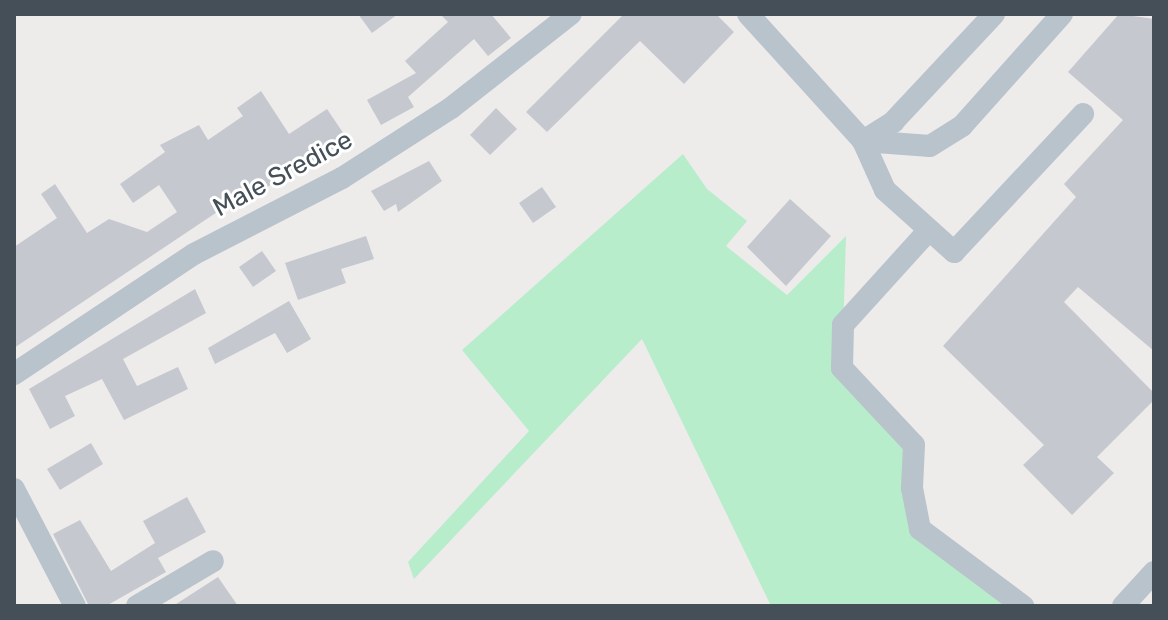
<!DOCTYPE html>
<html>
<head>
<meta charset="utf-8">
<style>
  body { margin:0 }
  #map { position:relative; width:1168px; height:620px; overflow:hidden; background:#eeebeb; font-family:Rubik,sans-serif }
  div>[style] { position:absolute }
  .green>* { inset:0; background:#b8edcc }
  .building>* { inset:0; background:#c5c8ce }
  .minor>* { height:22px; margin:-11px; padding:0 11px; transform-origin:11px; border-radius:11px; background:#b9c3cb }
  span { translate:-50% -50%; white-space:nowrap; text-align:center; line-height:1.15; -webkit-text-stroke:6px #fff; paint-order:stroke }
  .street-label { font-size:26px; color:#444f58 }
  .frame { position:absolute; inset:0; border:16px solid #444f58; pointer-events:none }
</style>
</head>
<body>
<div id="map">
  <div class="green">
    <i style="clip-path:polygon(683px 154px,707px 189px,747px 221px,726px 246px,787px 295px,846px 236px,842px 368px,914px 445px,920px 529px,1023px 606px,771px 606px,642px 339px,414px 579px,408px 562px,529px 431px,462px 350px)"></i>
  </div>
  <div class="building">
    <i style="clip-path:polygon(358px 14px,398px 14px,372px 33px)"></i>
    <i style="clip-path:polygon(440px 14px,491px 14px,511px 38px,488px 56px,474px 39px,408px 97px,414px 107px,381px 125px,367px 100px,416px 73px,405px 61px,448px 22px)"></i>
    <i style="clip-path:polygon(624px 14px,716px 14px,734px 32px,684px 84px,640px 41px,547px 132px,526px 112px)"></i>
    <i style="clip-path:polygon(1119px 14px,1154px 19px,1154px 351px,1078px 287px,1064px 302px,1154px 393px,1154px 400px,1097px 457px,1114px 473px,1072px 515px,1023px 465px,1044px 445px,943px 346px,1076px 197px,1064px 184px,1123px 120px,1068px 72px)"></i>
    <i style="clip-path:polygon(261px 91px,289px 134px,327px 109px,348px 140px,253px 195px,250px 190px,14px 348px,14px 247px,57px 218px,41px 194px,55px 184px,87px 233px,109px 219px,147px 232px,177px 212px,159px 185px,133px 203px,120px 184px,165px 152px,160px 145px,199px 125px,208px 140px,243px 116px,237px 108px)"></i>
    <i style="clip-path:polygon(496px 108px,517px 129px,490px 155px,470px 135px)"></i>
    <i style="clip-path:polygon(429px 161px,442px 181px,398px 212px,396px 204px,384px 211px,371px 191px)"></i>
    <i style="clip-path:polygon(542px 187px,556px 207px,533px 223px,519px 203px)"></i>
    <i style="clip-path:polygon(790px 199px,831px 236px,786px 286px,747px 247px)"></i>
    <i style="clip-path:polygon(366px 236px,374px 259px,341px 269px,346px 283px,298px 300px,285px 263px)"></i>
    <i style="clip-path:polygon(262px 251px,276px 271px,253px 287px,239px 267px)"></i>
    <i style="clip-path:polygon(195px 289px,206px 313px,123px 359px,137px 386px,178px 367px,188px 389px,124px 420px,102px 379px,65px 396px,75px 416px,50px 429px,29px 389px)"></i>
    <i style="clip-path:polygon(289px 301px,311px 339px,287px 353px,275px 333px,215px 364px,208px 348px)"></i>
    <i style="clip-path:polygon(91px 443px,103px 464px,60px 490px,47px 469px)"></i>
    <i style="clip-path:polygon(187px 497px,206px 532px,158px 558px,166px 572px,106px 606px,89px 606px,53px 534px,80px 520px,111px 571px,155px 543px,143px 521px)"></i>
    <i style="clip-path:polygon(218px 577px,238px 606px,173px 606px)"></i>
  </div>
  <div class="minor">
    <i style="left:748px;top:14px;width:171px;rotate:47.8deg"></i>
    <i style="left:863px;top:141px;width:54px;rotate:65.8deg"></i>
    <i style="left:885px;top:190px;width:93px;rotate:41.9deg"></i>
    <i style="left:954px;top:252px;width:189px;rotate:-46.9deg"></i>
    <i style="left:863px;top:141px;width:67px;rotate:4.3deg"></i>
    <i style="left:930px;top:146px;width:38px;rotate:-32deg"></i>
    <i style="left:962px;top:126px;width:150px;rotate:-48.2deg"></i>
    <i style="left:863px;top:141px;width:36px;rotate:-32deg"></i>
    <i style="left:893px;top:122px;width:148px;rotate:-46.9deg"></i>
    <i style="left:929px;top:230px;width:128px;rotate:132.2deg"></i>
    <i style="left:843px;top:325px;width:43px;rotate:91.3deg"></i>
    <i style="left:842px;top:368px;width:105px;rotate:46.9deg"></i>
    <i style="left:914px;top:445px;width:43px;rotate:92.7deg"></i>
    <i style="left:912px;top:488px;width:42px;rotate:79deg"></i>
    <i style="left:920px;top:529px;width:129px;rotate:36.8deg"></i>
    <i style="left:14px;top:374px;width:216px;rotate:-33.7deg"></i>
    <i style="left:194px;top:254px;width:166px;rotate:-27.2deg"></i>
    <i style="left:342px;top:178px;width:130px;rotate:-32.7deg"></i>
    <i style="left:451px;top:108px;width:152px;rotate:-38.1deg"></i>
    <i style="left:14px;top:489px;width:132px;rotate:62.5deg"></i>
    <i style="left:137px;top:606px;width:88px;rotate:-30.6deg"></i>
    <i style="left:1123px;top:606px;width:46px;rotate:-47.6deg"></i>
  </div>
  <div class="street-label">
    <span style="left:283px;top:174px;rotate:-28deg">Male Sredice</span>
  </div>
  <div class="frame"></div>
</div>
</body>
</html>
